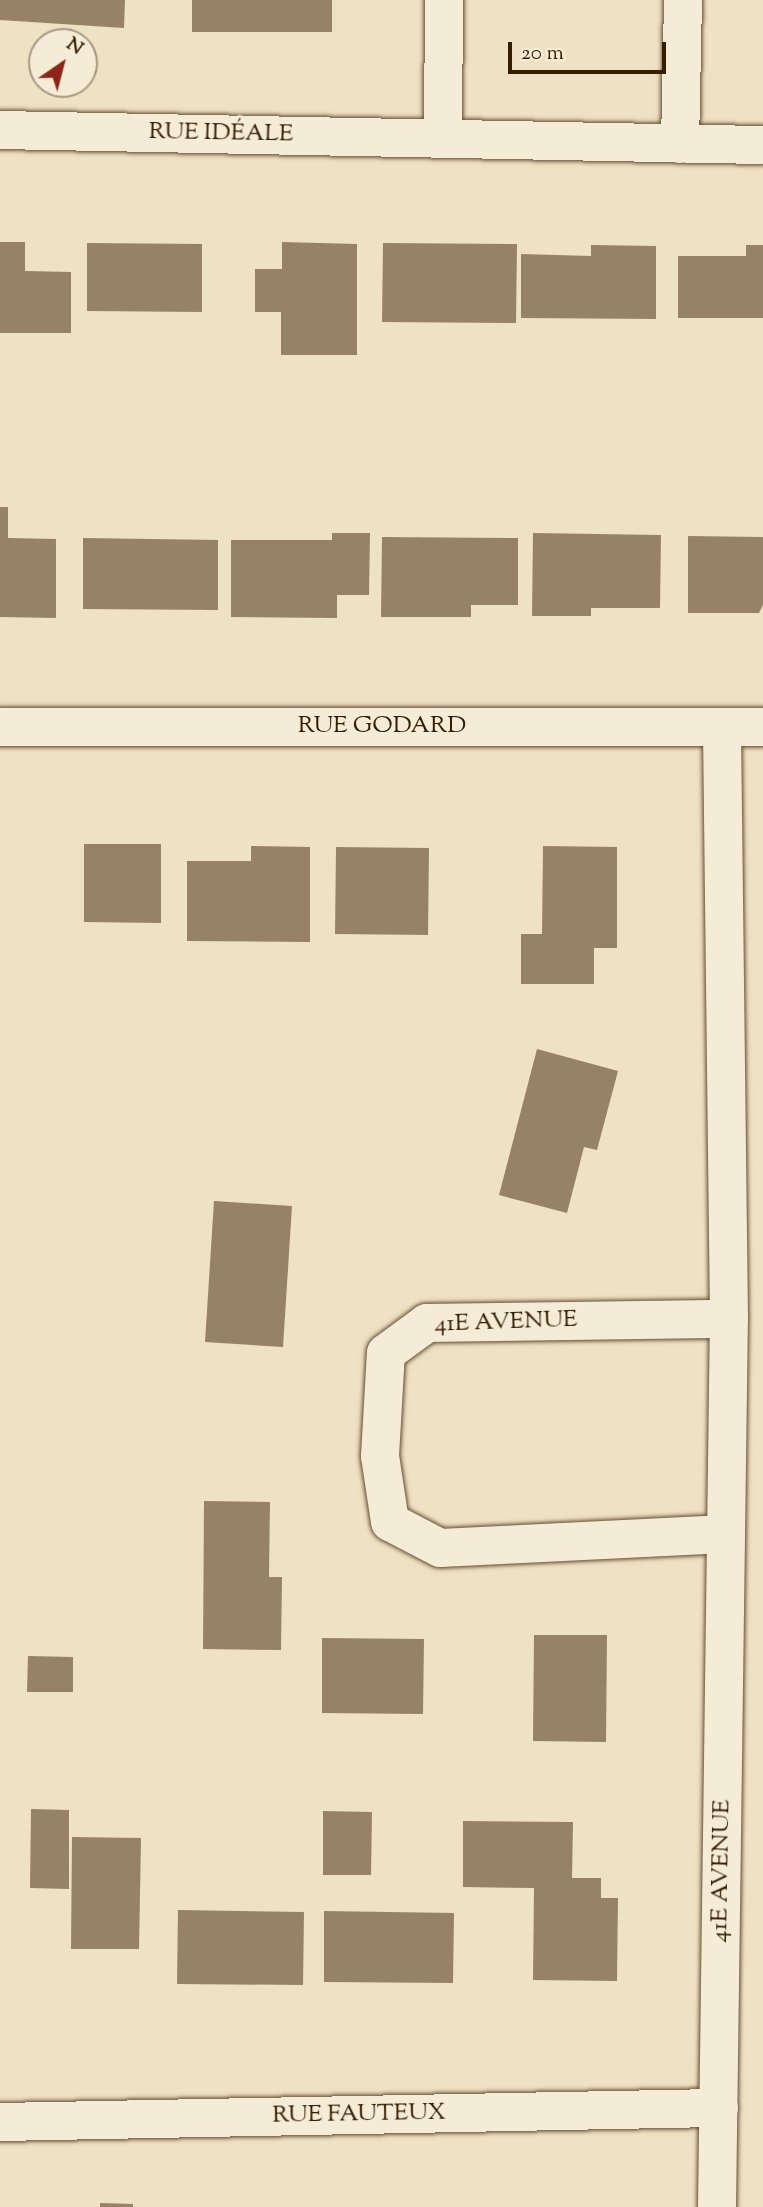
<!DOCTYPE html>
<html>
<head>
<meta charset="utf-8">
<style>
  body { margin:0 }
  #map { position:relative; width:763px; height:2207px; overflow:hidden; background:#efe1c3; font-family:"Sorts Mill Goudy",serif }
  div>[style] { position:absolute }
  .building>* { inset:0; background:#968365 }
  .roads { filter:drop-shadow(0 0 2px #644e31) drop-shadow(0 0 2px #644e31) }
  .street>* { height:38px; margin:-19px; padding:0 19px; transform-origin:19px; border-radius:19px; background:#f5ecd8 }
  span { translate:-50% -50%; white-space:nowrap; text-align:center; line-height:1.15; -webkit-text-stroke:6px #f5ecd8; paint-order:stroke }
  .street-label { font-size:24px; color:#351d00 }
  .north { position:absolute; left:28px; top:28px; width:70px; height:70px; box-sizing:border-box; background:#f5ecd8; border:2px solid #a89982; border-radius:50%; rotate:35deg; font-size:19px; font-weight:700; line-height:28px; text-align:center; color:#351d00 }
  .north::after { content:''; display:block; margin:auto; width:24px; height:32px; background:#8f2418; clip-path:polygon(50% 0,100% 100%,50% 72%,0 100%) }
  .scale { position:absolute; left:508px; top:42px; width:158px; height:32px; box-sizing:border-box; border:4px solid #351d00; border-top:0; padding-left:9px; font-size:21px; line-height:24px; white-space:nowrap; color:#351d00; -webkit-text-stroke:5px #f5ecd8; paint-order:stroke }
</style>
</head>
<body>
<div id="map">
  <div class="building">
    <i style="clip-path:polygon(0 0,125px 0,124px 28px,0 20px)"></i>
    <i style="clip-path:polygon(192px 0,332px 0,332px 32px,192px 32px)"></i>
    <i style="clip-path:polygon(0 242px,25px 242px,25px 271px,71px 272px,71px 333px,0 333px)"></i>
    <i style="clip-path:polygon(282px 242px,357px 244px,357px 355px,281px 355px,281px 312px,255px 312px,255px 269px,282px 269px)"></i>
    <i style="clip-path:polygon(87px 243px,202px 244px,202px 312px,87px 311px)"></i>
    <i style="clip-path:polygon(383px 243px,517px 244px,516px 323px,382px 322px)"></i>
    <i style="clip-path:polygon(591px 245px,656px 246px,656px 319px,521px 318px,521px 254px,591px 256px)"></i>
    <i style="clip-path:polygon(746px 245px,763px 245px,763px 318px,678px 318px,678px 256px,746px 256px)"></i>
    <i style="clip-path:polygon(0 507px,8px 507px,8px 538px,56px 539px,56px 618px,0 617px)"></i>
    <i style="clip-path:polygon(332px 533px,370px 533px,369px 595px,337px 595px,337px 618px,231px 617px,231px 540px,332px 540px)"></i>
    <i style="clip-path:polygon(533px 533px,661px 535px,660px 608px,591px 608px,591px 616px,532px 616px)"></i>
    <i style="clip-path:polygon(688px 536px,763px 537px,763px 605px,759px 613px,688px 613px)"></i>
    <i style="clip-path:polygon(382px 537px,518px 538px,518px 605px,471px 605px,471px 617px,381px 617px)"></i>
    <i style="clip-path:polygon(83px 538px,218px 540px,218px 610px,83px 609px)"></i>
    <i style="clip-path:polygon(84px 844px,161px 844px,161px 923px,84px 922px)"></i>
    <i style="clip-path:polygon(251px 846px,310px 847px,310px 942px,187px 941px,187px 861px,251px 861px)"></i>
    <i style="clip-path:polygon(543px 846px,617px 847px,617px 948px,594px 948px,594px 984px,521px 984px,521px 934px,542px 934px)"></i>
    <i style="clip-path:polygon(336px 847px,429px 848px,428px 935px,335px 934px)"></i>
    <i style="clip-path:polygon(537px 1049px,618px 1071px,597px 1150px,584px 1147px,567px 1213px,499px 1195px)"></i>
    <i style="clip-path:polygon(214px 1201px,292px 1206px,283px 1347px,205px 1342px)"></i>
    <i style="clip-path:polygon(204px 1501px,270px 1502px,269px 1577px,282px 1577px,281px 1650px,203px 1649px)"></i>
    <i style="clip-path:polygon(534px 1635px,607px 1635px,606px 1742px,533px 1741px)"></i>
    <i style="clip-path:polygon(322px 1638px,424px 1639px,423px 1714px,322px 1713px)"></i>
    <i style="clip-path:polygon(28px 1656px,73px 1657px,73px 1692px,27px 1692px)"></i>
    <i style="clip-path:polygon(31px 1809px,69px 1810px,69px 1889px,30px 1888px)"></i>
    <i style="clip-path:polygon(323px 1811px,372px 1812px,371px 1875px,323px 1875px)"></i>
    <i style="clip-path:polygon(463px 1821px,573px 1822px,572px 1878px,601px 1878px,601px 1898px,618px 1898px,617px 1981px,533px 1980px,534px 1888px,463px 1887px)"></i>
    <i style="clip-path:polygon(72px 1837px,141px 1838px,139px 1949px,71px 1949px)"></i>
    <i style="clip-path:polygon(178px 1910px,304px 1912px,303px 1985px,177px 1984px)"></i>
    <i style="clip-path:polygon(324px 1911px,454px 1913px,453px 1983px,324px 1982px)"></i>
    <i style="clip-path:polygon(100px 2203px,133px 2204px,133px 2207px,100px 2207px)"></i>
  </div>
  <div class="roads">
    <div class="street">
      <i style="left:0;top:130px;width:763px;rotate:1.13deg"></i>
      <i style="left:443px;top:138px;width:138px;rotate:-89.6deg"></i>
      <i style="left:680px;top:144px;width:144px;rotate:-88.8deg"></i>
      <i style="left:0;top:727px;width:763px"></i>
      <i style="left:726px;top:1534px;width:286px;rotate:177.2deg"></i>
      <i style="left:440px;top:1548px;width:56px;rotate:-152.5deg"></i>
      <i style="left:390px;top:1522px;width:67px;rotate:-98.6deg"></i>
      <i style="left:380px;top:1456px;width:103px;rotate:-86.7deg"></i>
      <i style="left:386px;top:1353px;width:51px;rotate:-36.2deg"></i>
      <i style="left:427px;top:1323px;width:302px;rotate:-0.8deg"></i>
      <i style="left:0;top:2122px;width:719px;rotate:-1.12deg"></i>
      <i style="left:717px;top:2207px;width:888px;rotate:-89.23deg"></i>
      <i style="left:729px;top:1319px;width:592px;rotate:-90.68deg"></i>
    </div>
  </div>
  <div class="street-label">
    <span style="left:221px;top:134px;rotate:1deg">RUE IDÉALE</span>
    <span style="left:382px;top:727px">RUE GODARD</span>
    <span style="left:506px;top:1323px;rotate:-2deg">41E AVENUE</span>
    <span style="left:722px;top:1871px;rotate:-89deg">41E AVENUE</span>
    <span style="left:359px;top:2115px;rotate:-1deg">RUE FAUTEUX</span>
  </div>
  <div class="north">N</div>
  <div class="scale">20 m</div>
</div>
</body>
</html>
